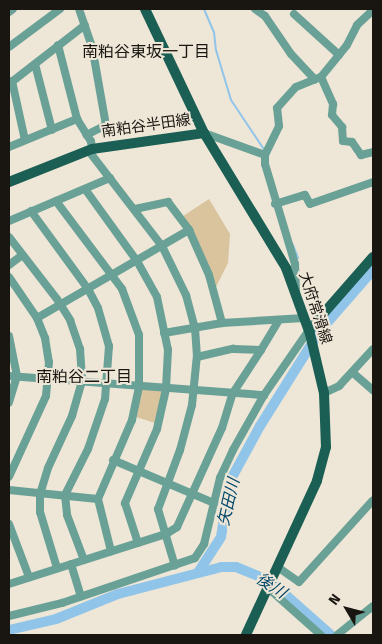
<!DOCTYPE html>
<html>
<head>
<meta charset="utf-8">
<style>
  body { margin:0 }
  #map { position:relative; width:382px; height:644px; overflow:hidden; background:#eee6d7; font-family:"Fira Sans","Noto Sans JP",sans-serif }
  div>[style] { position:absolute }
  .green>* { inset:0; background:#dac49e }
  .stream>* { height:2px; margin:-1px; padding:0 1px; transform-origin:1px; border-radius:1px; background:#90c5e9 }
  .river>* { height:10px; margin:-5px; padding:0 5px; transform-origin:5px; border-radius:5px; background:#90c5e9 }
  .minor>* { height:8px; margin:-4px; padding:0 4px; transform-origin:4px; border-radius:4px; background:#6aa196 }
  .major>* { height:10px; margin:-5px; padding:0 5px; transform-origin:5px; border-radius:5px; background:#1b5f54 }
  span { translate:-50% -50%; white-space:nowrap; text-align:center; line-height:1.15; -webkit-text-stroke:4px #eee6d7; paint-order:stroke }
  .street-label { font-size:15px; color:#191611 }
  .neighbourhood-label { font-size:16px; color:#191611 }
  .water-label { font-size:16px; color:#02476a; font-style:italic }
  .frame { position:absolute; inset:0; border:10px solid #191611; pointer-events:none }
  .north { position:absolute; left:322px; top:584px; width:50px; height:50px; -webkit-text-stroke:4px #eee6d7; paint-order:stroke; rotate:307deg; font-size:14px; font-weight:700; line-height:20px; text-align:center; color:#191611 }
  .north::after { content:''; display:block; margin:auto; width:18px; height:22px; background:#191611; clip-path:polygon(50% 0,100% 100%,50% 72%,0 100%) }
</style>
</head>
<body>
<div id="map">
  <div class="green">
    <i style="clip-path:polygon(209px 199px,230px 234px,228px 263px,214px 291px,180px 218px)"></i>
    <i style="clip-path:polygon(139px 387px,166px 389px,158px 424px,133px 416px)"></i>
  </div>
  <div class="stream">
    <i style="left:204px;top:9px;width:25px;rotate:67deg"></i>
    <i style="left:214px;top:32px;width:18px;rotate:84deg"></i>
    <i style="left:216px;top:50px;width:52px;rotate:73.3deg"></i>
    <i style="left:231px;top:100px;width:61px;rotate:56.3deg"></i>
    <i style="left:293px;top:245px;width:14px;rotate:69deg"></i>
  </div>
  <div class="river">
    <i style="left:199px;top:571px;width:40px;rotate:-57.1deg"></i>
    <i style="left:221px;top:537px;width:57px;rotate:-80.9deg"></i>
    <i style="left:230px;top:481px;width:63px;rotate:-61.4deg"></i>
    <i style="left:260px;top:426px;width:111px;rotate:-57.9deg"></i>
    <i style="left:319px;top:332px;width:82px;rotate:-48.9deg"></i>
    <i style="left:9px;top:630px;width:48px;rotate:-13.2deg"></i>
    <i style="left:56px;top:619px;width:67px;rotate:-22deg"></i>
    <i style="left:118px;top:594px;width:107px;rotate:-14.6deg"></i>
    <i style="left:222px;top:567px;width:14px"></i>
    <i style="left:236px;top:567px;width:37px;rotate:22deg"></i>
    <i style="left:270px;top:581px;width:81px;rotate:41.5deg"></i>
  </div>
  <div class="minor">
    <i style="left:79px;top:9px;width:39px;rotate:71deg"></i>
    <i style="left:92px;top:46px;width:80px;rotate:80deg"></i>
    <i style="left:106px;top:125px;width:22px;rotate:153deg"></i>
    <i style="left:255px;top:9px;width:12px;rotate:35deg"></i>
    <i style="left:265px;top:16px;width:46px;rotate:55.6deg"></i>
    <i style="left:291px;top:54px;width:35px;rotate:47deg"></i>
    <i style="left:9px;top:12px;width:5px;rotate:-37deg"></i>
    <i style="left:294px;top:14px;width:61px;rotate:42.3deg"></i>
    <i style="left:58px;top:45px;width:76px;rotate:75.6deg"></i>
    <i style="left:9px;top:47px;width:64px;rotate:-36.7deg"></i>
    <i style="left:35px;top:64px;width:68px;rotate:75.6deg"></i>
    <i style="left:321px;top:77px;width:30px;rotate:66deg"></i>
    <i style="left:333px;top:104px;width:11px;rotate:95deg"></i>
    <i style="left:332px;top:115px;width:16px;rotate:50deg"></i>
    <i style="left:342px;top:127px;width:14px;rotate:86deg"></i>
    <i style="left:343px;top:141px;width:9px;rotate:6deg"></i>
    <i style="left:352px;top:142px;width:16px;rotate:55deg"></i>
    <i style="left:361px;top:155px;width:12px;rotate:-14deg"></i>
    <i style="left:12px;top:81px;width:60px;rotate:77.6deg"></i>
    <i style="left:9px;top:84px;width:96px;rotate:-37.8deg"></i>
    <i style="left:204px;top:133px;width:65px;rotate:19.8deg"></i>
    <i style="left:9px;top:147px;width:74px;rotate:-22.4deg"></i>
    <i style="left:77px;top:119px;width:26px;rotate:58deg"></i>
    <i style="left:91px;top:141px;width:8px;rotate:83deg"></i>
    <i style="left:88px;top:150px;width:121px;rotate:52.4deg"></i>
    <i style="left:162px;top:246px;width:55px;rotate:63.9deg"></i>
    <i style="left:186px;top:295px;width:34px;rotate:75deg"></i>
    <i style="left:195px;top:328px;width:27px;rotate:86deg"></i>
    <i style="left:197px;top:355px;width:50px;rotate:95.7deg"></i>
    <i style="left:192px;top:405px;width:47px;rotate:104.9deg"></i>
    <i style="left:180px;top:450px;width:63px;rotate:110.4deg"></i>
    <i style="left:158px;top:509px;width:59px;rotate:73.4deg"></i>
    <i style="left:85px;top:189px;width:89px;rotate:54.2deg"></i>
    <i style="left:137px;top:261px;width:41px;rotate:60.9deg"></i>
    <i style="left:157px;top:297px;width:54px;rotate:78.3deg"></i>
    <i style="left:168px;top:350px;width:39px;rotate:93deg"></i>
    <i style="left:166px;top:389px;width:41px;rotate:102.7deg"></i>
    <i style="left:157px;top:429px;width:81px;rotate:113.4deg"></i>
    <i style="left:125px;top:503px;width:42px;rotate:72deg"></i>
    <i style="left:56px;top:201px;width:110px;rotate:53.1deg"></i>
    <i style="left:122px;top:289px;width:49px;rotate:69.7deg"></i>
    <i style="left:139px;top:335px;width:52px;rotate:90deg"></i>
    <i style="left:139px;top:387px;width:34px;rotate:102deg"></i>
    <i style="left:132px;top:420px;width:86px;rotate:113.3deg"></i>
    <i style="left:98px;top:499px;width:54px;rotate:76deg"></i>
    <i style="left:275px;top:204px;width:31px;rotate:-17deg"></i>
    <i style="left:305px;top:195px;width:10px;rotate:61deg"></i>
    <i style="left:310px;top:204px;width:67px;rotate:-19.2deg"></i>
    <i style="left:135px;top:209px;width:34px;rotate:-12deg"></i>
    <i style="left:168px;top:202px;width:35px;rotate:53deg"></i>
    <i style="left:189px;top:230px;width:49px;rotate:66deg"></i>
    <i style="left:209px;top:275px;width:50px;rotate:74.8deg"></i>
    <i style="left:31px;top:211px;width:97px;rotate:53.8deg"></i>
    <i style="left:88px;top:289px;width:21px;rotate:62deg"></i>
    <i style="left:98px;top:308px;width:40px;rotate:74deg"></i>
    <i style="left:109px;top:346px;width:53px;rotate:94.3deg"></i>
    <i style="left:105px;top:399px;width:53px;rotate:108.8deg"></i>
    <i style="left:88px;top:449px;width:51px;rotate:116.6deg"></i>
    <i style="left:65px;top:495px;width:20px;rotate:84deg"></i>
    <i style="left:67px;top:515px;width:48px;rotate:69.3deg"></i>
    <i style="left:9px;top:221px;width:110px;rotate:-23.1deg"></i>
    <i style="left:9px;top:237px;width:78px;rotate:52.3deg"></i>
    <i style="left:57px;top:299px;width:25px;rotate:58deg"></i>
    <i style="left:70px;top:320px;width:31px;rotate:71deg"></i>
    <i style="left:80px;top:349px;width:32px;rotate:86deg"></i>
    <i style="left:82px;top:381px;width:36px;rotate:106deg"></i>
    <i style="left:72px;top:416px;width:57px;rotate:114.8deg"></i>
    <i style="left:48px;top:468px;width:27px;rotate:107deg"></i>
    <i style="left:40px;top:494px;width:18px;rotate:90deg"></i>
    <i style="left:40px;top:512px;width:59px;rotate:73.1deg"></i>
    <i style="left:9px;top:265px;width:15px;rotate:-37deg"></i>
    <i style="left:9px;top:277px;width:50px;rotate:55.7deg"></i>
    <i style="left:37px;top:318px;width:22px;rotate:68deg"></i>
    <i style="left:45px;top:338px;width:24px;rotate:81deg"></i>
    <i style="left:49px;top:362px;width:34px;rotate:95deg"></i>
    <i style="left:46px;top:396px;width:89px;rotate:114.6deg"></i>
    <i style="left:296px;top:292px;width:28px;rotate:-92deg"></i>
    <i style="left:295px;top:264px;width:104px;rotate:-106.7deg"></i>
    <i style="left:265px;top:164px;width:9px;rotate:-90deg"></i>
    <i style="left:265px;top:155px;width:32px;rotate:-64deg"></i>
    <i style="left:279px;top:126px;width:18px;rotate:-96deg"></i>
    <i style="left:277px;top:108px;width:28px;rotate:-48deg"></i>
    <i style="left:296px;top:87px;width:27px;rotate:-22deg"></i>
    <i style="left:321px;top:77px;width:41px;rotate:-50.9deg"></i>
    <i style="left:347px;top:45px;width:22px;rotate:-63deg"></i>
    <i style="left:357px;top:25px;width:22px;rotate:-43deg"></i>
    <i style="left:37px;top:318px;width:176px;rotate:-30.1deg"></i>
    <i style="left:164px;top:333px;width:59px;rotate:-9.8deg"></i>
    <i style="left:222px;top:323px;width:82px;rotate:-3.5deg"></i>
    <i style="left:9px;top:336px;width:41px;rotate:78.7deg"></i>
    <i style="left:17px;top:376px;width:28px;rotate:107deg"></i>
    <i style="left:197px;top:357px;width:37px;rotate:-13deg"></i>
    <i style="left:233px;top:349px;width:28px;rotate:2deg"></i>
    <i style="left:261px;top:350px;width:35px;rotate:-59deg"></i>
    <i style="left:352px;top:372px;width:28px;rotate:41deg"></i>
    <i style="left:9px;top:376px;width:256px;rotate:4.3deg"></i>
    <i style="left:324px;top:393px;width:17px;rotate:-25deg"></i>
    <i style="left:339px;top:386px;width:50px;rotate:-47.4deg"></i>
    <i style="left:113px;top:460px;width:110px;rotate:23.1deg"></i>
    <i style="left:9px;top:490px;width:89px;rotate:5.8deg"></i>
    <i style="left:9px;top:524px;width:57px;rotate:69.3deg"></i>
    <i style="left:71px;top:564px;width:34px;rotate:73deg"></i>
    <i style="left:279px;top:568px;width:24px;rotate:35deg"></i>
    <i style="left:299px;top:582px;width:110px;rotate:-47.9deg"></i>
    <i style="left:9px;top:584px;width:165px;rotate:-17.7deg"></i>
    <i style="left:166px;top:534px;width:13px;rotate:-32deg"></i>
    <i style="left:177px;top:527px;width:109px;rotate:-65.6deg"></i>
    <i style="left:222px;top:428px;width:37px;rotate:-73deg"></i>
    <i style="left:233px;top:393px;width:51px;rotate:-56.9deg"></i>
    <i style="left:268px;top:588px;width:71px;rotate:41.6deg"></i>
    <i style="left:9px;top:616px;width:55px;rotate:-13.8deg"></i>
    <i style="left:62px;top:603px;width:140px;rotate:-18.7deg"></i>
    <i style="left:195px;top:558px;width:17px;rotate:-57deg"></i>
    <i style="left:204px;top:544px;width:68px;rotate:-76.4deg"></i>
    <i style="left:220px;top:478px;width:31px;rotate:-65deg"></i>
    <i style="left:233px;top:450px;width:63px;rotate:-60.6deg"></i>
    <i style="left:264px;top:395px;width:79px;rotate:-55.3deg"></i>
    <i style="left:337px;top:635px;width:46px;rotate:-38.9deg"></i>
  </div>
  <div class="major">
    <i style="left:145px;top:9px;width:137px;rotate:64.6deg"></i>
    <i style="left:204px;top:133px;width:158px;rotate:58.7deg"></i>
    <i style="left:286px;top:268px;width:70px;rotate:70deg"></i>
    <i style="left:310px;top:334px;width:61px;rotate:76.7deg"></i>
    <i style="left:324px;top:393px;width:54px;rotate:87.9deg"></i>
    <i style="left:326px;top:447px;width:35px;rotate:105deg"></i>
    <i style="left:317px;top:481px;width:170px;rotate:114.8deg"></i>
    <i style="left:9px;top:182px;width:89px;rotate:-21.7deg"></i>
    <i style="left:92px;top:149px;width:113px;rotate:-8.1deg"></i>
    <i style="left:309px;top:330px;width:97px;rotate:-48.8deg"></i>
  </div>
  <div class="street-label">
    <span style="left:146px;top:126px;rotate:-8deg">南粕谷半田線</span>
    <span style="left:315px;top:308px;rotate:72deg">大府常滑線</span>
  </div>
  <div class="neighbourhood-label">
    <span style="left:146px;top:52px">南粕谷東坂一丁目</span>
    <span style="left:84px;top:377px">南粕谷二丁目</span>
  </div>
  <div class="water-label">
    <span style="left:229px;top:502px;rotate:-77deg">矢田川</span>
    <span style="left:271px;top:586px;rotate:33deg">後川</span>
  </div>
  <div class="frame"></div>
  <div class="north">N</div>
</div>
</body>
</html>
